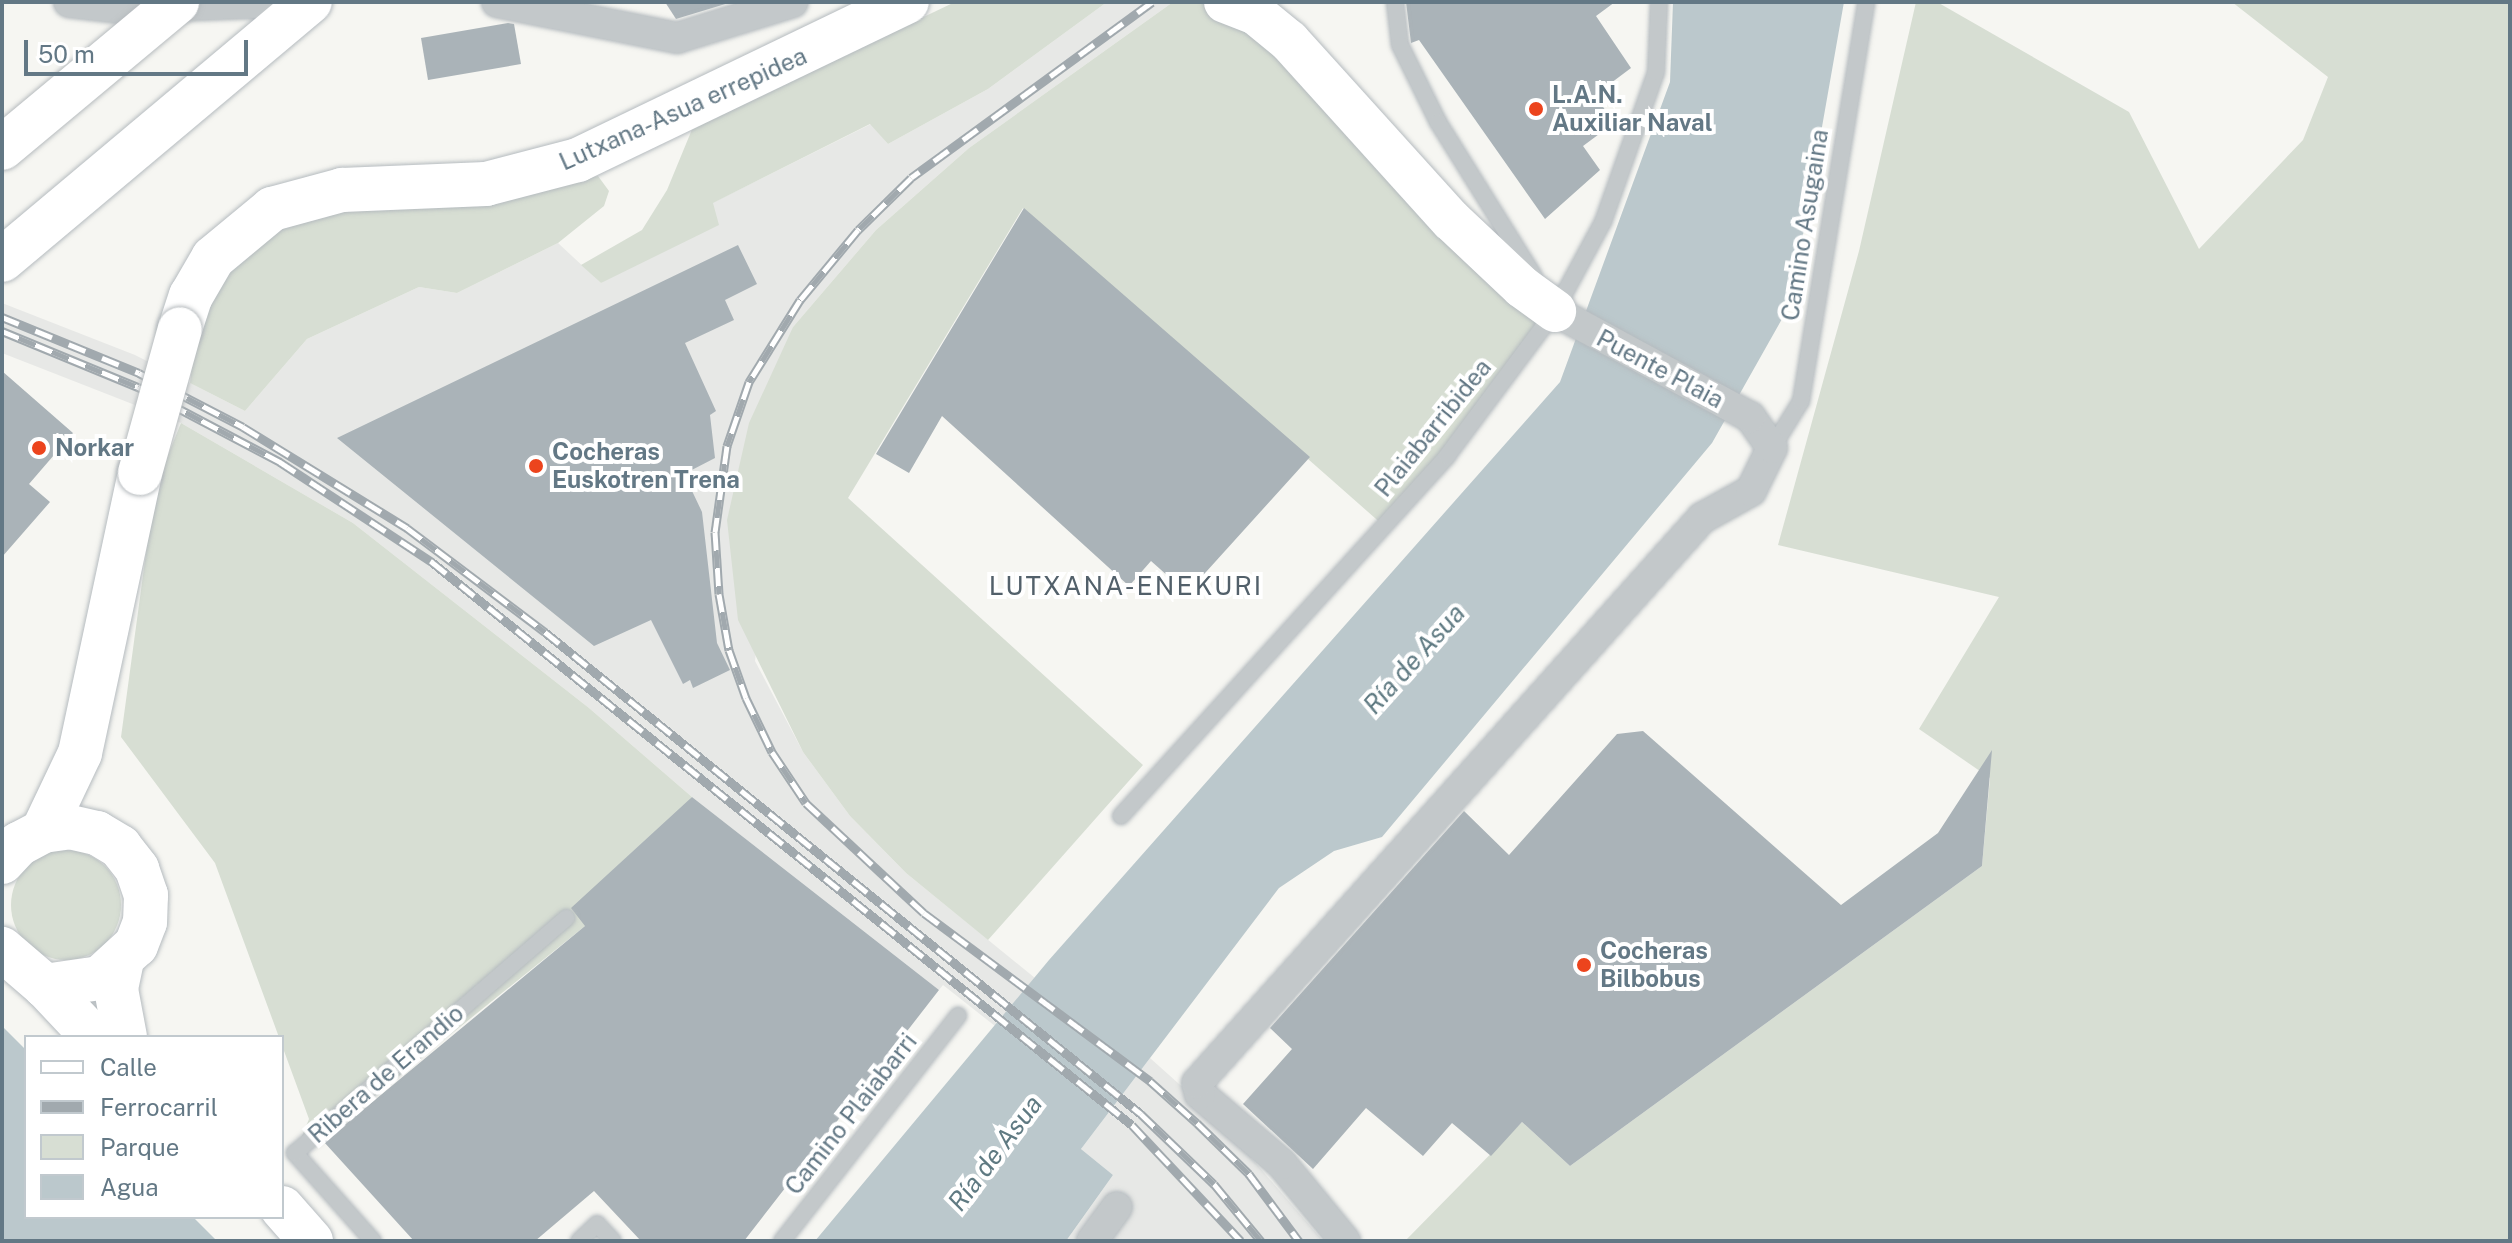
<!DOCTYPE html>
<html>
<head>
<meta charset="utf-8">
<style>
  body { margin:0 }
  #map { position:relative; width:2512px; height:1243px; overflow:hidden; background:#f6f6f2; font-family:"Public Sans",sans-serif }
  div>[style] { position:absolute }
  .built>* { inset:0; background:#e7e8e6 }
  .green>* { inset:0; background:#d7ded3 }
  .round { border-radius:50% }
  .water>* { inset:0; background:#bbc8cc }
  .building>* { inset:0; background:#aab3b8 }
  .roads { filter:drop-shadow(0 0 2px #b5bbbf) drop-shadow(0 0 2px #b5bbbf) }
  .lane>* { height:16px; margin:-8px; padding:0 8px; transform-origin:8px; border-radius:8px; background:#c3c8ca }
  .street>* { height:30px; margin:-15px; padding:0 15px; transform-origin:15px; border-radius:15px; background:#c3c8ca }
  .secondary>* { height:42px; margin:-21px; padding:0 21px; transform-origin:21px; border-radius:21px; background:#fff }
  .primary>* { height:44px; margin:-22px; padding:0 22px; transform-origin:22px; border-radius:22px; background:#fff }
  .highway>* { height:44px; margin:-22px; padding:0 22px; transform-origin:22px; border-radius:22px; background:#fff }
  .rail>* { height:9px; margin-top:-4.5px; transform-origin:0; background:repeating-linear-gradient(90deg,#fff 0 18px,#a1a9ae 0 36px); box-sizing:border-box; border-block:2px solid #a1a9ae }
  .bridges { filter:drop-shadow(0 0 2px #b6bbbe) drop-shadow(0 0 2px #b6bbbe) }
  .primary-bridge>* { height:44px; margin:-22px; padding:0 22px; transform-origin:22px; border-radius:22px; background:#fff }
  .highway-bridge>* { height:44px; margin:-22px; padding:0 22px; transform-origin:22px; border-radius:22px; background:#fff }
  .dots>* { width:22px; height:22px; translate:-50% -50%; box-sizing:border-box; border:4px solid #fff; border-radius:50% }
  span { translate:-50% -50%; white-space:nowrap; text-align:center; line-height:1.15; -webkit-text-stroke:8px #fff; paint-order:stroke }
  .poi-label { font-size:24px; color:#637885; font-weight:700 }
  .left { translate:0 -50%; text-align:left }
  .street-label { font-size:24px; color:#637885 }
  .neighbourhood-label { font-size:26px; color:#52606a; letter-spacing:2px }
  .water-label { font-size:26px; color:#5f7a82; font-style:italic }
  .frame { position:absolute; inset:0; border:4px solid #637885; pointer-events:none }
  .legend { position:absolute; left:24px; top:1035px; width:260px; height:184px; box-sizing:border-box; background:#fff; border:2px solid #c1c9ce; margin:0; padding:10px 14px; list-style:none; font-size:24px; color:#637885 }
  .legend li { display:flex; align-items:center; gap:16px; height:40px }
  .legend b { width:40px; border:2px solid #c1c9ce }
  .scale { position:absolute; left:24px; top:40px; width:224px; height:36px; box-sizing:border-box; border:4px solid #637885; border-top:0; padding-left:10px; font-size:24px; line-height:28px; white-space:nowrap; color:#637885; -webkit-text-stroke:6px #fff; paint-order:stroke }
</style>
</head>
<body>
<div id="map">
  <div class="built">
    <i style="clip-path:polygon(1107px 2px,1173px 2px,969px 148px,876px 230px,793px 327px,755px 661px,803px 752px,850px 816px,906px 873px,1035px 978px,995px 1026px,943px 985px,939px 990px,692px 797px,589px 708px,353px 523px,181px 423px,2px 353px,2px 303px,135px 355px,245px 411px,307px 339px,419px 287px,457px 293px,558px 243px,601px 283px,712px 203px,871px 124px,888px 144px,988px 89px)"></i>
    <i style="clip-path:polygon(1150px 1058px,1216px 1117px,1323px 1241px,1066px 1241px,1113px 1175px,1081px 1149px)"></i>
  </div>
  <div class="green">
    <i style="clip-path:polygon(955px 2px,1107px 2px,988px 89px,888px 144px,870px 124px,713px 203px,719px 225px,601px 283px,581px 265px,642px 230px,667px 190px,693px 127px)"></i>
    <i style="clip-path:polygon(1173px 2px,1225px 2px,1555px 311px,1384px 526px,1023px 208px,848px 498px,1143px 765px,988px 940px,906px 873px,850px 816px,803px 752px,738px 620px,727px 520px,749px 423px,793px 327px,876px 230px,969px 148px)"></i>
    <i style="clip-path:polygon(1916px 2px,1937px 2px,2129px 112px,2199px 249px,2303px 140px,2328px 77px,2232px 2px,2510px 2px,2510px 1241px,1405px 1241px,1522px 1122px,1570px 1166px,1982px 866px,1990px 778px,1919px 729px,1999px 597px,1778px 545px,1859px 251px)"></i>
    <i style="clip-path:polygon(598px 176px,609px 191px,604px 206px,558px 243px,457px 293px,419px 287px,307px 339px,245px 411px,190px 383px,199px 308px,215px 276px,300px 211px)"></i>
    <i style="clip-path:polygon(181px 423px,353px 523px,589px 708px,692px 797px,585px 926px,321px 1139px,295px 1153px,309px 1119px,215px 863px,121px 737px,155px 487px)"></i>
    <i class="round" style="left:11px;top:850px;width:110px;height:110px"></i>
  </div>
  <div class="water">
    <i style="clip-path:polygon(1673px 2px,1844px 2px,1791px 303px,1712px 443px,1382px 837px,1334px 851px,1279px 888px,1081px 1149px,1113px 1175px,1066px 1241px,815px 1241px,1049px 960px,1560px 382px,1670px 82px)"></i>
    <i style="clip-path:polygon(2px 1026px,26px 1050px,26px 1217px,193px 1217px,217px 1241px,2px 1241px)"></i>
  </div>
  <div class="building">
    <i style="clip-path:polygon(665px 2px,732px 2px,676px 19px)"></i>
    <i style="clip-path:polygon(1406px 2px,1615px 2px,1596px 16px,1631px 68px,1595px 95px,1614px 123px,1583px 146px,1600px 170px,1545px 219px,1419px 40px,1411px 43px)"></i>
    <i style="clip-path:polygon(508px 23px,514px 24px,521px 64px,428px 80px,421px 38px)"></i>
    <i style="clip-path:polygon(1024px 208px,1310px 457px,1187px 593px,1151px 561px,1129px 586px,942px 416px,909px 473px,876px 454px)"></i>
    <i style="clip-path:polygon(738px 245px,757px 284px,725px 300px,734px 320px,685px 343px,716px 411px,710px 415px,715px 458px,684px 474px,702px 512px,717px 643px,730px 670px,693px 688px,690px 680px,683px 684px,651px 620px,594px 646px,337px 438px)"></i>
    <i style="clip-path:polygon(2px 371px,73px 433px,29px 484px,50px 502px,2px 557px)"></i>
    <i style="clip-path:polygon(1643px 731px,1841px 905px,1938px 833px,1992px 750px,1982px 866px,1570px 1166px,1522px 1122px,1491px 1156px,1452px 1123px,1423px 1156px,1366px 1108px,1313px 1169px,1243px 1104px,1292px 1049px,1270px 1028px,1464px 811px,1509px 855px,1617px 734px)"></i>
    <i style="clip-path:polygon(692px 797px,939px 990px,744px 1241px,641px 1241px,594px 1191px,535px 1241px,414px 1241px,324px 1142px,585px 926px,571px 908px)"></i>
  </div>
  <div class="roads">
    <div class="lane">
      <i style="left:1395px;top:2px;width:43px;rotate:83.4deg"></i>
      <i style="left:1400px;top:45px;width:86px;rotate:63.7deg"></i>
      <i style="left:1438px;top:122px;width:181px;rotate:58.1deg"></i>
      <i style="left:1772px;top:448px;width:55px;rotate:-58.3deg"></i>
      <i style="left:1801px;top:401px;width:404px;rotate:-80.7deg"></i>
      <i style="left:1121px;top:816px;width:486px;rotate:-47.8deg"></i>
      <i style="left:1447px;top:456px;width:181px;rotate:-53.3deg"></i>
      <i style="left:1555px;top:311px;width:101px;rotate:-61.7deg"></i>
      <i style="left:1603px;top:222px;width:159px;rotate:-70.5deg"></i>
      <i style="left:1656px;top:72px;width:70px;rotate:-87.5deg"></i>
      <i style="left:373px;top:1241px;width:118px;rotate:-131.6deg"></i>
      <i style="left:295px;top:1153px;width:359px;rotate:-40.9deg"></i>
      <i style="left:579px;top:1241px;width:25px;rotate:-43deg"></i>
      <i style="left:597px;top:1224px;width:23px;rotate:47deg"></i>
      <i style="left:782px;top:1241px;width:286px;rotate:-52deg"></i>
    </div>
    <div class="street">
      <i style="left:69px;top:2px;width:50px;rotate:6.8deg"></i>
      <i style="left:119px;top:8px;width:155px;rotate:-2.2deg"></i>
      <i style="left:497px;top:2px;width:184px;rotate:11.3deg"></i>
      <i style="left:677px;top:38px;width:121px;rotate:-17.2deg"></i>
      <i style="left:1092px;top:1241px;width:42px;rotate:-53.7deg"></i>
      <i style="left:1345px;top:1241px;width:99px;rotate:-129.3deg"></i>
      <i style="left:1282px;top:1164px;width:108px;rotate:-139.5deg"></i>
      <i style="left:1200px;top:1094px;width:11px;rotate:-105deg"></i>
      <i style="left:1197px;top:1083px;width:758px;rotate:-48.21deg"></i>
      <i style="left:1702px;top:518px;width:56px;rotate:-28.9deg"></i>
      <i style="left:1751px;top:491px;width:48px;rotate:-64deg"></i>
      <i style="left:1772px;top:448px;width:38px;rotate:-125deg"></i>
      <i style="left:1750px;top:417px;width:222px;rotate:-151.5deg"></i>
    </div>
    <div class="secondary">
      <i style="left:1225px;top:2px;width:33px;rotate:21deg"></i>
      <i style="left:1256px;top:14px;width:43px;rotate:39.3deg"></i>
      <i style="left:1289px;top:41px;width:241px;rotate:47.9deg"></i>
      <i style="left:1451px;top:220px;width:98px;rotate:43.3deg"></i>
      <i style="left:1522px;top:287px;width:41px;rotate:36deg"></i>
    </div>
    <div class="primary">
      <i style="left:180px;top:329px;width:35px;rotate:-72deg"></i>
      <i style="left:191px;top:296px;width:44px;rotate:-59.9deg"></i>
      <i style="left:213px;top:258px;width:77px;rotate:-39.7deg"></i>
      <i style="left:272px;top:209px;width:73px;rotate:-15.2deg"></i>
      <i style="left:342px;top:190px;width:144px;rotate:-2.4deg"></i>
      <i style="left:486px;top:184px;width:95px;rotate:-14.6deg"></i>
      <i style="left:578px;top:160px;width:365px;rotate:-25.7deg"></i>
      <i style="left:43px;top:831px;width:86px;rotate:-64.6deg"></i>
      <i style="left:80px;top:753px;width:286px;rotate:-77.9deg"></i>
      <i style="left:2px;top:862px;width:25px;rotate:-47deg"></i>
      <i style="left:19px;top:844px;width:27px;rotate:-28deg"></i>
      <i style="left:43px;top:831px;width:27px;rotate:-8deg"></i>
      <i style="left:70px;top:827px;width:28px;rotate:13deg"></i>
      <i style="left:97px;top:833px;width:27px;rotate:31deg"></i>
      <i style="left:120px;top:847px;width:28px;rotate:52deg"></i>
      <i style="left:137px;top:869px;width:28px;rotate:71deg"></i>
      <i style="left:146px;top:895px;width:27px;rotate:92deg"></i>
      <i style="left:145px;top:922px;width:25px;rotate:111deg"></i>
      <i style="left:136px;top:945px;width:49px;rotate:137.5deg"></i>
      <i style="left:100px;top:978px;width:56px;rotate:171.7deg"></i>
      <i style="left:45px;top:986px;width:57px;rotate:-139.3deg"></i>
      <i style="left:121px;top:965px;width:25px;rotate:102deg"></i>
      <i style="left:116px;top:989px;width:49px;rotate:79.4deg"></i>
      <i style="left:45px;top:986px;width:70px;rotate:46.7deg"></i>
      <i style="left:282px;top:1208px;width:44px;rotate:48.7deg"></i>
    </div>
    <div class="highway">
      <i style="left:2px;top:260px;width:402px;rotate:-40deg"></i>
    </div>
  </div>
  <div class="rail">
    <i style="left:1152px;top:2px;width:298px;rotate:143.9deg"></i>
    <i style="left:911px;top:178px;width:74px;rotate:135.5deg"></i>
    <i style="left:858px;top:230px;width:91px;rotate:129.6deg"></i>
    <i style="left:800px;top:300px;width:97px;rotate:121.9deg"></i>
    <i style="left:749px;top:382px;width:68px;rotate:109deg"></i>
    <i style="left:727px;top:446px;width:87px;rotate:97.9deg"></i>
    <i style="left:715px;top:532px;width:62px;rotate:86.3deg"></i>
    <i style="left:719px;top:594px;width:57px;rotate:79.9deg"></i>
    <i style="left:729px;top:650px;width:51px;rotate:70.5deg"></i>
    <i style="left:746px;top:698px;width:60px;rotate:64.3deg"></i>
    <i style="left:772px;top:752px;width:61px;rotate:56.3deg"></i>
    <i style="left:806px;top:803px;width:161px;rotate:43deg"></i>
    <i style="left:924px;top:913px;width:282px;rotate:36.6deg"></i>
    <i style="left:1150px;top:1081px;width:63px;rotate:41.8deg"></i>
    <i style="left:1197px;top:1123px;width:73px;rotate:44.4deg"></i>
    <i style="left:1249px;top:1174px;width:84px;rotate:53.3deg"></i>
    <i style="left:2px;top:317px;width:148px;rotate:22.2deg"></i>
    <i style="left:139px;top:373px;width:117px;rotate:27.4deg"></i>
    <i style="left:243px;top:427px;width:193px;rotate:31.6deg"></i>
    <i style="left:407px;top:528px;width:173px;rotate:37deg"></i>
    <i style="left:545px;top:632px;width:767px;rotate:38.96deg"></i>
    <i style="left:1141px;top:1114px;width:101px;rotate:43.8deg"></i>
    <i style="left:1214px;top:1184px;width:74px;rotate:50.5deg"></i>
    <i style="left:2px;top:331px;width:147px;rotate:22.4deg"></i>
    <i style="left:138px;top:387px;width:161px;rotate:27.8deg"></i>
    <i style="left:280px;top:462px;width:182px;rotate:33.3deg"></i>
    <i style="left:432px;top:562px;width:898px;rotate:38.81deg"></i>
    <i style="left:1132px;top:1125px;width:159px;rotate:46.8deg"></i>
  </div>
  <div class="bridges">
    <div class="primary-bridge">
      <i style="left:140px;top:473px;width:149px;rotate:-74.5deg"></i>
    </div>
    <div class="highway-bridge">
      <i style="left:2px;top:148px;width:228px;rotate:-39.8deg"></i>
    </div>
  </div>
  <div class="dots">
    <i style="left:1536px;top:109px;background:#ec441d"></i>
    <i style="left:39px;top:448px;background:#ec441d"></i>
    <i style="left:536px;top:466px;background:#ec441d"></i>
    <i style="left:1584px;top:965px;background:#ec441d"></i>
  </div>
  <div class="poi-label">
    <span class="left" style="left:1552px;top:109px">L.A.N.<br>Auxiliar Naval</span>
    <span class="left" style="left:55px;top:448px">Norkar</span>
    <span class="left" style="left:552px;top:466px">Cocheras<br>Euskotren Trena</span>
    <span class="left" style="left:1600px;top:965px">Cocheras<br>Bilbobus</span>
  </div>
  <div class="street-label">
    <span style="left:683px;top:109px;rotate:-24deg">Lutxana-Asua errepidea</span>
    <span style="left:1805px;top:225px;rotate:-81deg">Camino Asugaina</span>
    <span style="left:1660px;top:369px;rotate:28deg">Puente Plaia</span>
    <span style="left:1433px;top:428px;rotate:-51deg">Plaiabarribidea</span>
    <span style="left:386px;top:1074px;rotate:-41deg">Ribera de Erandio</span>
    <span style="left:851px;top:1114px;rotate:-52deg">Camino Plaiabarri</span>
  </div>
  <div class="neighbourhood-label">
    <span style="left:1126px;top:586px">LUTXANA-ENEKURI</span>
  </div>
  <div class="water-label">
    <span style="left:1414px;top:659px;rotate:-48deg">Ría de Asua</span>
    <span style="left:995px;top:1153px;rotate:-53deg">Ría de Asua</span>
  </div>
  <div class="frame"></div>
  <ul class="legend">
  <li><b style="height:10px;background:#fff"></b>Calle</li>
  <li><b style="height:10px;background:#a1a9ae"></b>Ferrocarril</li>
  <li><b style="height:22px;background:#d7ded3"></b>Parque</li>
  <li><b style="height:22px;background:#bbc8cc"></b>Agua</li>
  </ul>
  <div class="scale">50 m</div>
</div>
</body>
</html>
